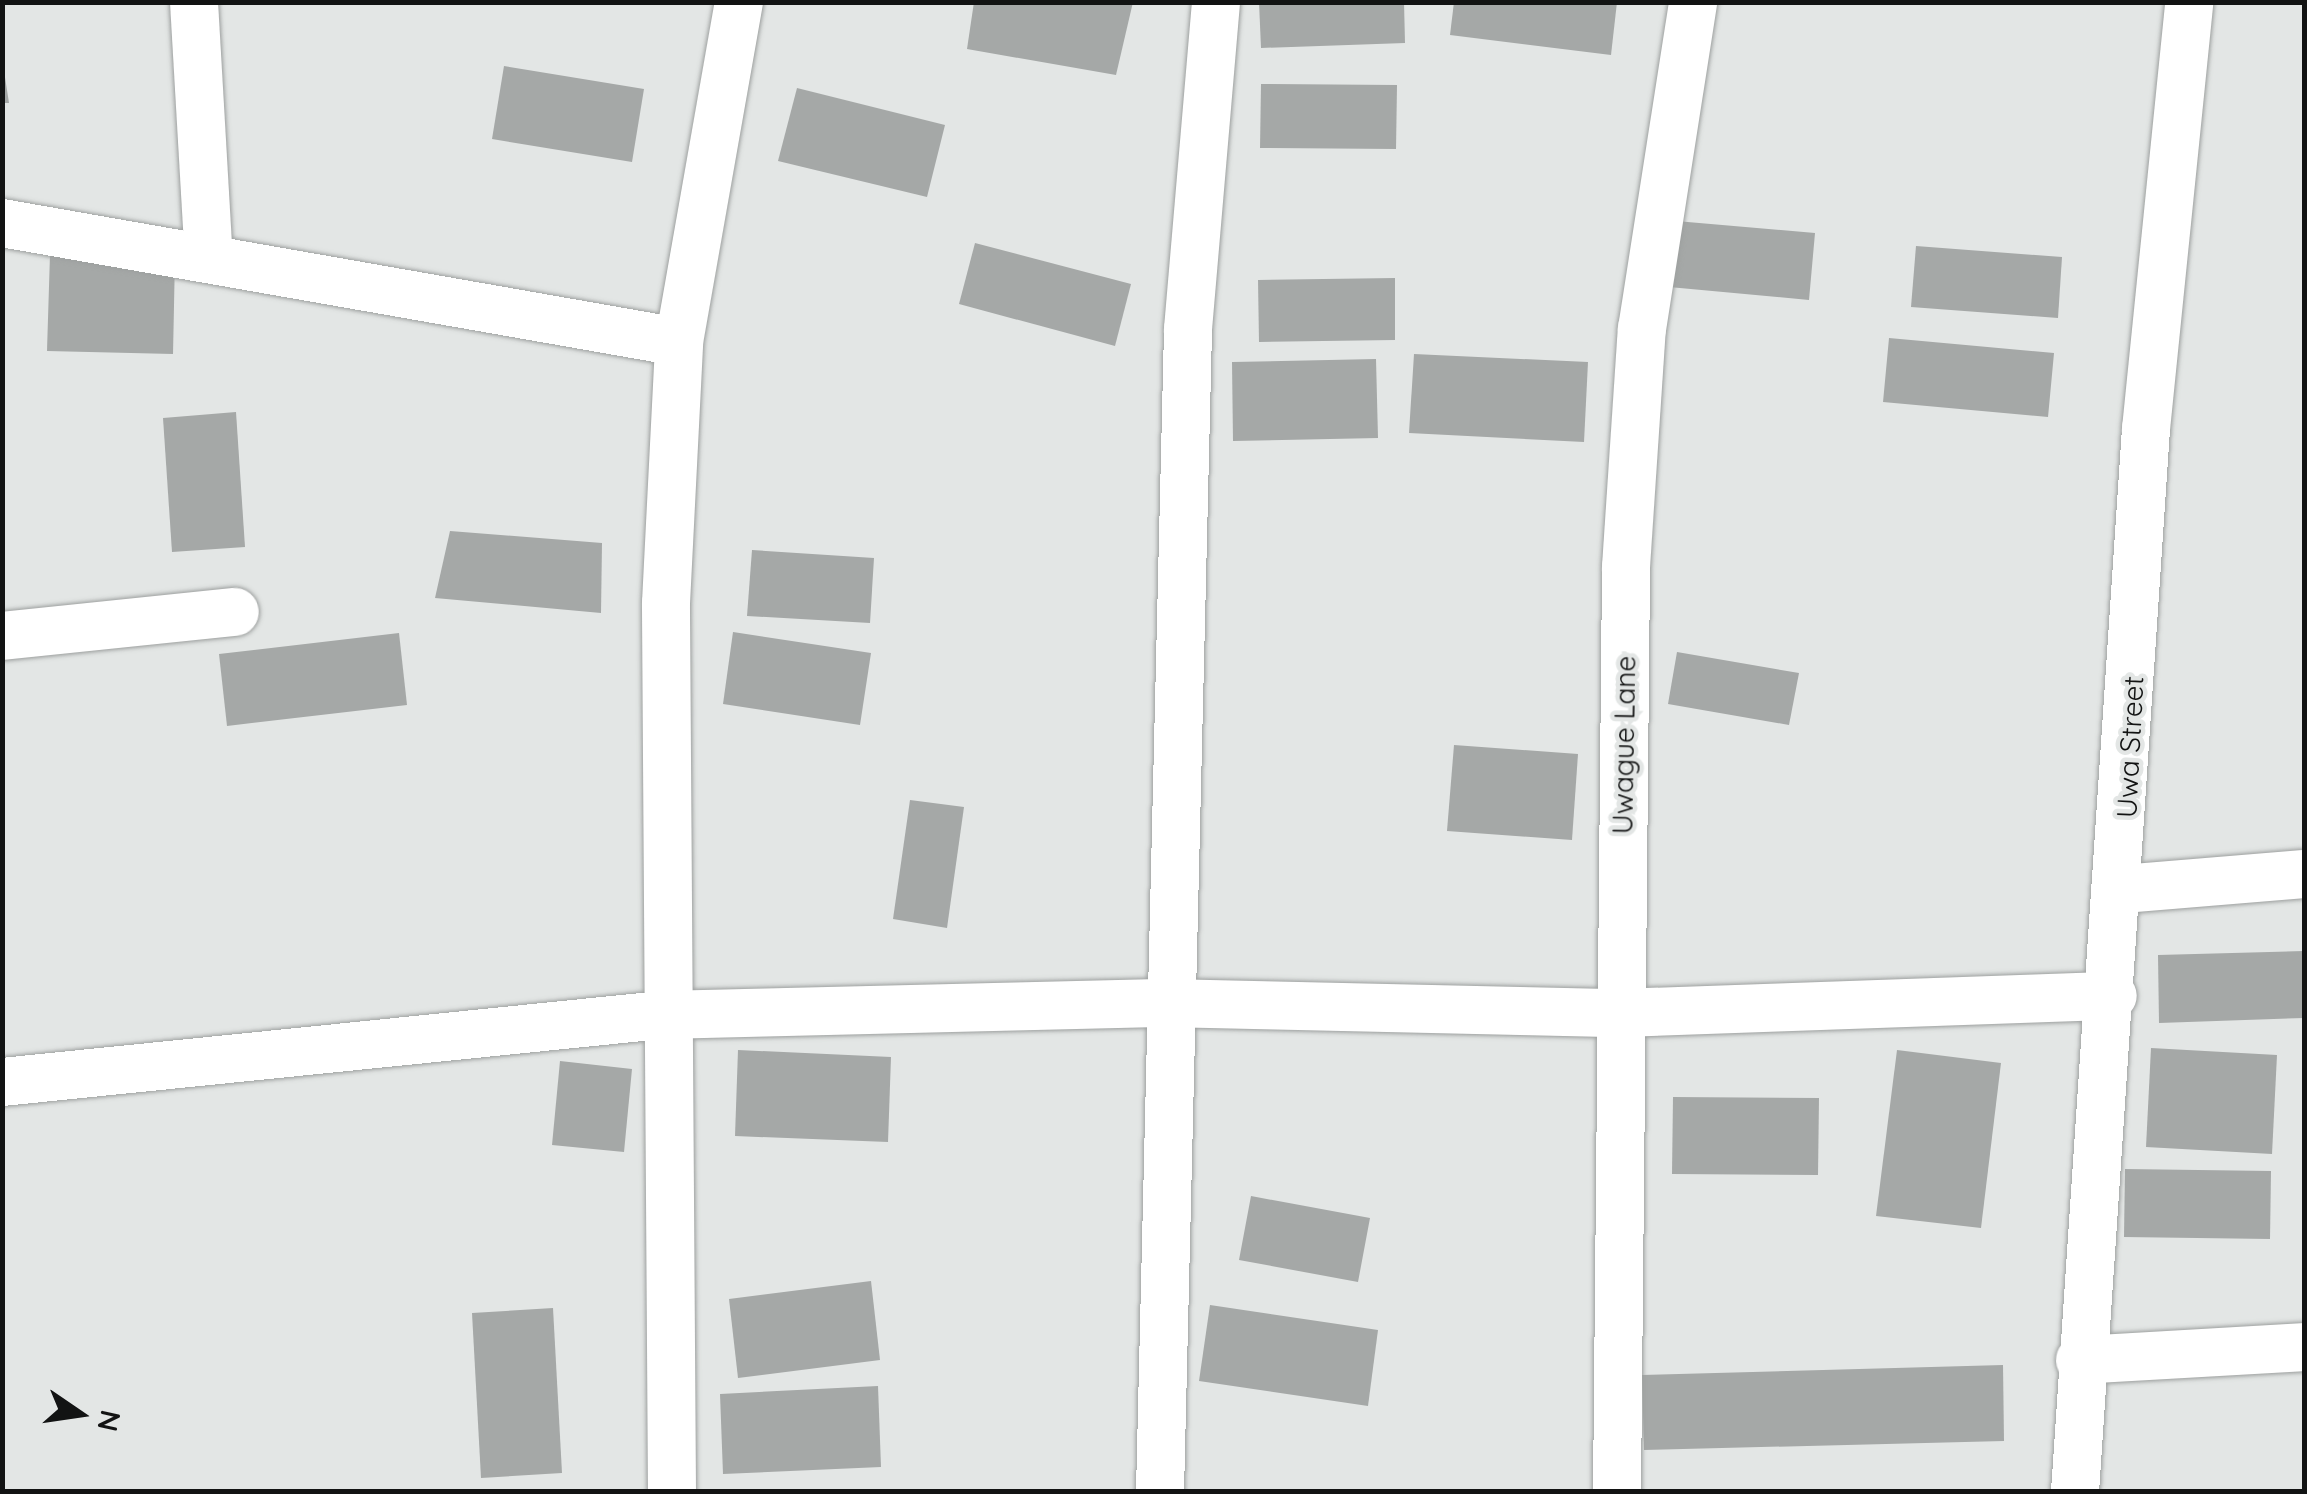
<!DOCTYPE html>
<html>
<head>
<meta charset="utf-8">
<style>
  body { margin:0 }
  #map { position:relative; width:2307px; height:1494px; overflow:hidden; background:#e3e6e5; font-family:Quicksand,sans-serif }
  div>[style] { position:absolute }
  .building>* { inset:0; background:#a5a8a7 }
  .roads { filter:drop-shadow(0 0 2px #9da09f) drop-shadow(0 0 2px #9da09f) }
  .minor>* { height:48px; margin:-24px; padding:0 24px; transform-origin:24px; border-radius:24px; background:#fff }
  span { translate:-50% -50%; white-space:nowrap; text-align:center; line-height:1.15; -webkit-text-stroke:9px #e3e6e5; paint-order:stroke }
  .street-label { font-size:28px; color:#121313 }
  .frame { position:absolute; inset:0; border:5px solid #121313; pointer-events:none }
  .north { position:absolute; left:30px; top:1364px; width:100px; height:100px; -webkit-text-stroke:8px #e3e6e5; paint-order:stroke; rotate:103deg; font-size:28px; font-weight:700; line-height:40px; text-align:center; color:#121313 }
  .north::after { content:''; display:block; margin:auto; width:35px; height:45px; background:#121313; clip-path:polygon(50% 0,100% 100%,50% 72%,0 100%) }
</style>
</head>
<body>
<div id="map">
  <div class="building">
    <i style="clip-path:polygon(974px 2px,1133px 2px,1116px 75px,967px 49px)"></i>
    <i style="clip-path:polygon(1259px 2px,1404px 2px,1405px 43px,1261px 48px)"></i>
    <i style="clip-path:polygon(1454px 2px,1617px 2px,1611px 55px,1450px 35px)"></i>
    <i style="clip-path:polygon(2px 58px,9px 103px,2px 103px)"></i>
    <i style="clip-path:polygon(504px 66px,644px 89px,632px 162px,492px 139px)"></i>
    <i style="clip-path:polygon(1261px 84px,1397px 85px,1396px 149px,1260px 148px)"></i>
    <i style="clip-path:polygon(797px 88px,945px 125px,927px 197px,778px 161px)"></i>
    <i style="clip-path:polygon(1676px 221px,1815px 233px,1809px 300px,1669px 287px)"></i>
    <i style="clip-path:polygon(975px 243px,1131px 284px,1115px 346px,959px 304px)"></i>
    <i style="clip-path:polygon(1916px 246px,2062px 257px,2058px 318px,1911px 307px)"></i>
    <i style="clip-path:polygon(50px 254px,175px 257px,173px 354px,47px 351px)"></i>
    <i style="clip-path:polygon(1395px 278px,1395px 340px,1259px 342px,1258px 280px)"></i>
    <i style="clip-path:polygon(1889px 338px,2054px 353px,2048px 417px,1883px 402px)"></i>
    <i style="clip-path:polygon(1414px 354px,1588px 362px,1584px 442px,1409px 433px)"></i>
    <i style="clip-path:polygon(1376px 359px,1378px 438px,1233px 441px,1232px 362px)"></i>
    <i style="clip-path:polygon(236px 412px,245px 547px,172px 552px,163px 418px)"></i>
    <i style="clip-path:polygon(450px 531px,602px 543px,601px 613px,435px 598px)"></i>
    <i style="clip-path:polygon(752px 550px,874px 558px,870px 623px,747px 616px)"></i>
    <i style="clip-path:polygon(733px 632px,871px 653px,860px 725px,723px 704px)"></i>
    <i style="clip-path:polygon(399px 633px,407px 705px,227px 726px,219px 654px)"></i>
    <i style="clip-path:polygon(1677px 652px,1799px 673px,1789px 725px,1668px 704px)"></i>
    <i style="clip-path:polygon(1454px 745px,1578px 754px,1572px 840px,1447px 831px)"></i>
    <i style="clip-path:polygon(910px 800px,964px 807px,947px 928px,893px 919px)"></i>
    <i style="clip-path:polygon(2304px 951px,2304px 1018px,2159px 1023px,2158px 955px)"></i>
    <i style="clip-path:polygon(2151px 1048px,2277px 1055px,2272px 1154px,2146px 1147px)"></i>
    <i style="clip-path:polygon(738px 1050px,891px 1057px,888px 1142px,735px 1136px)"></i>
    <i style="clip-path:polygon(1897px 1050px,2001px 1063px,1981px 1228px,1876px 1216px)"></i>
    <i style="clip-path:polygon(560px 1061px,632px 1069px,624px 1152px,552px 1145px)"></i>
    <i style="clip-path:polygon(1673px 1097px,1819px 1098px,1818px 1175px,1672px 1174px)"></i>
    <i style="clip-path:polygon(2125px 1169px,2271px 1171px,2270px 1239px,2124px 1237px)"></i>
    <i style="clip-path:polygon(1251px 1196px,1370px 1218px,1358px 1282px,1239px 1260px)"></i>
    <i style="clip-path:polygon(871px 1281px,880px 1360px,738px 1378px,729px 1299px)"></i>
    <i style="clip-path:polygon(1210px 1305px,1378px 1330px,1368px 1406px,1199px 1381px)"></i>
    <i style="clip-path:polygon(553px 1308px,562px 1473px,481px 1478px,472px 1313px)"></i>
    <i style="clip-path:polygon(2003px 1365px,2004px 1441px,1644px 1450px,1642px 1375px)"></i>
    <i style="clip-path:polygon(878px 1386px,881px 1467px,723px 1474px,720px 1394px)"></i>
  </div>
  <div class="roads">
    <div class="minor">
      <i style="left:194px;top:2px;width:257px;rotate:86.7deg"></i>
      <i style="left:2px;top:223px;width:687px;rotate:9.97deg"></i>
      <i style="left:2px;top:636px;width:234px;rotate:-5.9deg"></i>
      <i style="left:2122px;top:889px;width:183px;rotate:-4.7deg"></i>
      <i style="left:2px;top:1082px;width:663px;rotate:-5.8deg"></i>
      <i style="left:662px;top:1015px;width:503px;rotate:-1.37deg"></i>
      <i style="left:1165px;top:1003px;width:455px;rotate:1.3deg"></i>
      <i style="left:1620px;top:1013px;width:493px;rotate:-2deg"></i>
      <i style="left:2080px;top:1360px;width:224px;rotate:-3.3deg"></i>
      <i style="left:672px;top:1492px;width:889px;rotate:-90.39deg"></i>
      <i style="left:666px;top:603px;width:261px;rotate:-87.1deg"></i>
      <i style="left:679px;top:342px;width:345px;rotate:-80deg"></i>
      <i style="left:1160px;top:1492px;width:1163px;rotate:-88.62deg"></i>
      <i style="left:1188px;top:329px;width:328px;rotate:-85.1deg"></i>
      <i style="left:1617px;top:1492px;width:925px;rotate:-89.44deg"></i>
      <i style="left:1626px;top:567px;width:239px;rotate:-86.2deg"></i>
      <i style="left:1642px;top:329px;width:331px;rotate:-81.1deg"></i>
      <i style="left:2075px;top:1492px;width:1065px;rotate:-86.18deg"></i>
      <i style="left:2146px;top:429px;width:429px;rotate:-84.2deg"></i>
    </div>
  </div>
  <div class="street-label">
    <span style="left:1624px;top:745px;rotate:-89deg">Uwague Lane</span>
    <span style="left:2130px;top:747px;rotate:-87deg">Uwa Street</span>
  </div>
  <div class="frame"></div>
  <div class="north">N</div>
</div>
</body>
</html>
